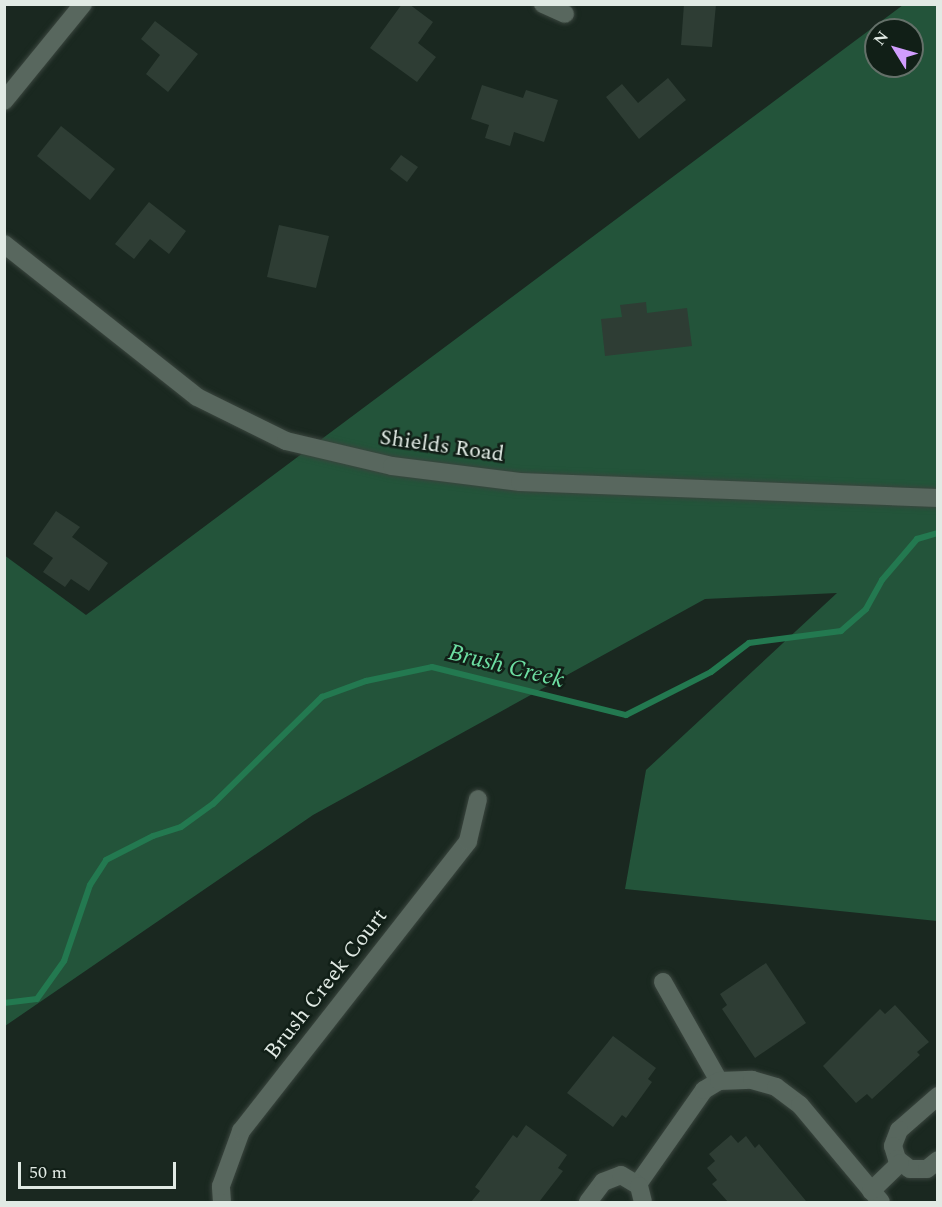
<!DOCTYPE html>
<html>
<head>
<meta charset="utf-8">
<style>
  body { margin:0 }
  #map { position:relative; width:942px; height:1207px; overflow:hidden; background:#1a2820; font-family:Spectral,serif }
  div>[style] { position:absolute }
  .green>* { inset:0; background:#23543a }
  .stream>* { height:6px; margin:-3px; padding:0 3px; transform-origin:3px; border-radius:3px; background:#237950 }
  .building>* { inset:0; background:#2e3d34 }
  .roads { filter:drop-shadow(0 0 2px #3a453e) drop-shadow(0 0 2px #3a453e) }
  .minor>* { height:18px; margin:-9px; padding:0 9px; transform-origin:9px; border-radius:9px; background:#58675e }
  span { translate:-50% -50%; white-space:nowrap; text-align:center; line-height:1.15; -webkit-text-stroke:5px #111f17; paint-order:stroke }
  .street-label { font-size:22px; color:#e1eae4 }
  .water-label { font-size:24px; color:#6ddea2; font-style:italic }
  .frame { position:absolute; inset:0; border:6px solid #e1eae4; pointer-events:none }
  .north { position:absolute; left:864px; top:18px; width:60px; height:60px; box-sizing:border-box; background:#111f17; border:2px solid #647069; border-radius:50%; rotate:307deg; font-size:16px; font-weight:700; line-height:24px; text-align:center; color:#e1eae4 }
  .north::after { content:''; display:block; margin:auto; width:21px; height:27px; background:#d19dfe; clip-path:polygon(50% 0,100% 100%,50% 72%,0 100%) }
  .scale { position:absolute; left:18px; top:1162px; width:158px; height:27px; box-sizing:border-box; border:3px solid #e1eae4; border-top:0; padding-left:8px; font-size:18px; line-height:21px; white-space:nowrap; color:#e1eae4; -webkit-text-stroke:4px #111f17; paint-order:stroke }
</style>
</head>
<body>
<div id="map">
  <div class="green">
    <i style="clip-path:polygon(evenodd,903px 5px,937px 5px,937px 921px,625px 889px,646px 770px,837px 593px,705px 599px,313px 815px,5px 1026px,4px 555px,86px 615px,903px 5px,876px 30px,912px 30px,912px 66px,876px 66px,876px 30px)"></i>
  </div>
  <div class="stream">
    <i style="left:4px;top:1003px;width:33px;rotate:-7deg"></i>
    <i style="left:37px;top:999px;width:47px;rotate:-54.6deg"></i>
    <i style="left:64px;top:961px;width:80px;rotate:-71.1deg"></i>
    <i style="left:90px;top:885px;width:30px;rotate:-57deg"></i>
    <i style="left:106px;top:860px;width:53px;rotate:-27.1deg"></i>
    <i style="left:153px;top:836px;width:29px;rotate:-18deg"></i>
    <i style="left:181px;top:827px;width:39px;rotate:-36deg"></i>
    <i style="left:213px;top:804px;width:153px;rotate:-44.5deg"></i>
    <i style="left:322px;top:697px;width:47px;rotate:-20deg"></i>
    <i style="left:366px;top:681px;width:67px;rotate:-12deg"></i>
    <i style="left:432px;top:667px;width:200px;rotate:13.9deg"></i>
    <i style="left:626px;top:715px;width:95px;rotate:-26.8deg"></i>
    <i style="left:711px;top:672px;width:48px;rotate:-37.3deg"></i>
    <i style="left:749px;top:643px;width:93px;rotate:-7.4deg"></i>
    <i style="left:841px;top:631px;width:33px;rotate:-41deg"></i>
    <i style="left:866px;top:609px;width:33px;rotate:-61deg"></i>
    <i style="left:882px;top:580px;width:54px;rotate:-49.5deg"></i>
    <i style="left:917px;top:539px;width:22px;rotate:-16deg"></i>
  </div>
  <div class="building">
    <i style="clip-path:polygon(402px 4px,409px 4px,433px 22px,418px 43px,436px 57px,417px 82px,370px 48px)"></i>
    <i style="clip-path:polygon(684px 4px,716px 4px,712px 47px,681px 45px)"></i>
    <i style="clip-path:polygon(155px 21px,198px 54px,168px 92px,146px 74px,160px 55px,141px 39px)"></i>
    <i style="clip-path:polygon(668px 78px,686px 100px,639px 139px,606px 97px,622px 84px,638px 103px)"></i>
    <i style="clip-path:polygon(482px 85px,523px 98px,526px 90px,558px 100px,544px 142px,514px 132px,510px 146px,485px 138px,489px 125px,471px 119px)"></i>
    <i style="clip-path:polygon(61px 126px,115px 169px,90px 200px,37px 156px)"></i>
    <i style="clip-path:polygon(401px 155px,418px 167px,407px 182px,390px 169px)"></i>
    <i style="clip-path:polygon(149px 202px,186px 231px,169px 254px,150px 239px,134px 259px,115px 244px)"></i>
    <i style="clip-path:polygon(279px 225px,329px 236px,316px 288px,267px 277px)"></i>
    <i style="clip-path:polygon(646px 302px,647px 313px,687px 308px,692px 346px,605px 356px,601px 319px,622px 317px,620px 305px)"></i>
    <i style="clip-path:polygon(56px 511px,80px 527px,72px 537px,108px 563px,89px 591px,71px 579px,65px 587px,43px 572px,53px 558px,33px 544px)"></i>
    <i style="clip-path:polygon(766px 963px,806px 1023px,755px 1058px,722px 1009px,727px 1005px,720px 994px)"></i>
    <i style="clip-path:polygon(895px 1005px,929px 1042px,917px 1052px,920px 1055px,872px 1099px,867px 1094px,856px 1103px,823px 1066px,880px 1009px,885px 1014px)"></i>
    <i style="clip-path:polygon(613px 1036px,656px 1068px,648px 1079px,652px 1082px,626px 1118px,622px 1115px,613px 1127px,567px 1093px)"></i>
    <i style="clip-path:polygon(526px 1125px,567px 1155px,558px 1168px,563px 1171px,539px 1202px,471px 1202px,480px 1191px,475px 1187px,513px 1135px,517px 1138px)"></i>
    <i style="clip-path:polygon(731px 1135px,738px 1143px,746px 1136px,755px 1148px,759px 1144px,806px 1201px,728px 1202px,712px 1184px,717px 1180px,707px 1168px,715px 1161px,709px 1154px)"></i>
  </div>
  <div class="roads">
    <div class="minor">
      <i style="left:543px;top:4px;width:24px;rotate:24deg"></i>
      <i style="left:4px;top:101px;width:125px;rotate:-50.8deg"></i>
      <i style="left:4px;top:244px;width:246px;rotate:38.4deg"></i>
      <i style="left:197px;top:397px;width:99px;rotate:26.3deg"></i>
      <i style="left:286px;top:441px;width:109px;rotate:13.3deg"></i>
      <i style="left:392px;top:466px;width:129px;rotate:7.1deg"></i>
      <i style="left:520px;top:482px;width:418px;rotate:2.2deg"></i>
      <i style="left:663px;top:982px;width:114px;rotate:60.5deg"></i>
      <i style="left:938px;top:1096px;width:52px;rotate:138.9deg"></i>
      <i style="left:899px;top:1130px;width:17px;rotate:111deg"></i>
      <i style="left:893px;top:1146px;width:14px;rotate:73deg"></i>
      <i style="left:897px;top:1159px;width:16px;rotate:38deg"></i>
      <i style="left:910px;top:1169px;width:17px"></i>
      <i style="left:927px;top:1169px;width:14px;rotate:-39deg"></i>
      <i style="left:638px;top:1184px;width:115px;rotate:-54.9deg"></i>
      <i style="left:704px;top:1090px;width:17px;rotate:-31deg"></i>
      <i style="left:719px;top:1081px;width:33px;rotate:-2deg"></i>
      <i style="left:752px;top:1080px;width:25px;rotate:16deg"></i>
      <i style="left:776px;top:1087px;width:30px;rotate:37deg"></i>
      <i style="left:800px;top:1105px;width:126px;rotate:50.1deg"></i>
      <i style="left:871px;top:1191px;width:40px;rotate:-44deg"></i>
      <i style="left:222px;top:1202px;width:16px;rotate:-94deg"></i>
      <i style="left:221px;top:1186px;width:59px;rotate:-70deg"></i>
      <i style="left:241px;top:1131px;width:368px;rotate:-51.9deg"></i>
      <i style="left:468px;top:841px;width:43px;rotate:-76.6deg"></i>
      <i style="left:588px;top:1202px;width:25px;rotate:-53deg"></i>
      <i style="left:603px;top:1182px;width:19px;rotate:-21deg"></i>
      <i style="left:621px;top:1175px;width:21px;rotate:31deg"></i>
      <i style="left:639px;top:1186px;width:16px;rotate:76deg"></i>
    </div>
  </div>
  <div class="street-label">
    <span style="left:442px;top:446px;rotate:8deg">Shields Road</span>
    <span style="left:326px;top:984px;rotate:-52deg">Brush Creek Court</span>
  </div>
  <div class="water-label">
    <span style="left:506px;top:667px;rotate:14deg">Brush Creek</span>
  </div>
  <div class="frame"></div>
  <div class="north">N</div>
  <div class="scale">50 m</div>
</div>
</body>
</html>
